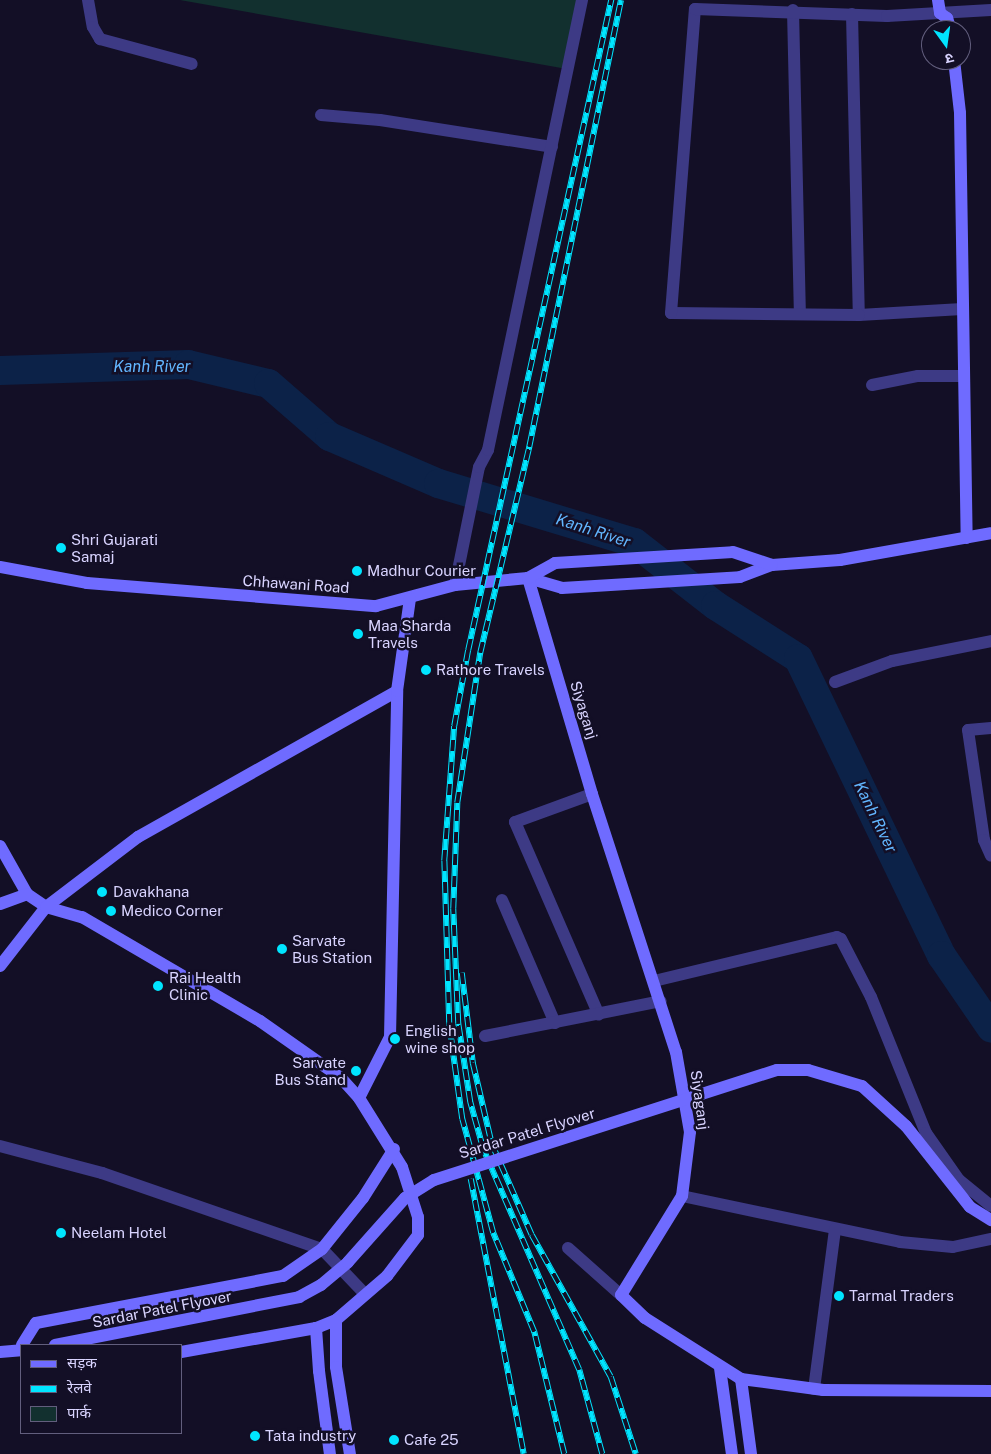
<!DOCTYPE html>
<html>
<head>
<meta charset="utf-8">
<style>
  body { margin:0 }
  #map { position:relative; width:991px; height:1454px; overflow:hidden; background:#130f26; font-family:"Public Sans","Noto Sans Devanagari",sans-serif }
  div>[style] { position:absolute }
  .green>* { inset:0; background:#12302f }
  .river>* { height:29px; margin:-14.5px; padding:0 14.5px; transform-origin:14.5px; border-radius:14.5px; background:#0c2248 }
  .street>* { height:12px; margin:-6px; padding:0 6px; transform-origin:6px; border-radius:6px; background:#3d3a85 }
  .secondary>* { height:12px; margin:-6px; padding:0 6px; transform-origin:6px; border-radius:6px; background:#6f6bff }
  .rail>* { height:5.5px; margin-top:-2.75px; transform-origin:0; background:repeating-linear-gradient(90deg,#130f26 0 11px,#00e5ff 0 22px); box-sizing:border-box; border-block:1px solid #00e5ff }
  .secondary-bridge>* { height:12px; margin:-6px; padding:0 6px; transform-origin:6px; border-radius:6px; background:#6f6bff }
  .dots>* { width:14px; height:14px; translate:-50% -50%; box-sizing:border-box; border:2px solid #130f26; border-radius:50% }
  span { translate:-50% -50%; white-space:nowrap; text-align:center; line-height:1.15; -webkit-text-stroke:5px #130f26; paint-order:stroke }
  .poi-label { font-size:15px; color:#d9d4ff }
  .left { translate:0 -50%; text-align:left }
  .right { translate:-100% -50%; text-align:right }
  .street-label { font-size:15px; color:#d9d4ff }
  .water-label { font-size:16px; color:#62b6ff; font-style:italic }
  .legend { position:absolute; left:20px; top:1344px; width:162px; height:90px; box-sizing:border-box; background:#130f26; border:1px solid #625e7d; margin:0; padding:6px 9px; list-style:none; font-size:15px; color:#d9d4ff }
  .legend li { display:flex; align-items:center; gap:10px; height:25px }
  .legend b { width:25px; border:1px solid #625e7d }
  .north { position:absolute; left:921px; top:20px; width:50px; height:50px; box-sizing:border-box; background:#130f26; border:1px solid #625e7d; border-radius:50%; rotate:166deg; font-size:14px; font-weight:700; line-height:20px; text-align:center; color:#d9d4ff }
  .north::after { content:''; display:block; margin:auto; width:18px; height:22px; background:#00e5ff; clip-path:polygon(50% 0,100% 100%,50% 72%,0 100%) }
</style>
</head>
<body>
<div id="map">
  <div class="green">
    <i style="clip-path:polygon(180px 0,582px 0,567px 69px)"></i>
  </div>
  <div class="river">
    <i style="left:0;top:370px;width:188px;rotate:-1.8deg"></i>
    <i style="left:188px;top:364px;width:82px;rotate:13.4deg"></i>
    <i style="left:268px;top:383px;width:81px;rotate:41deg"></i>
    <i style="left:329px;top:436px;width:119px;rotate:23.3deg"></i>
    <i style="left:438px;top:483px;width:205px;rotate:16.8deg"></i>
    <i style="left:634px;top:542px;width:103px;rotate:37.9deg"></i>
    <i style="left:715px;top:605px;width:98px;rotate:32.6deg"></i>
    <i style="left:798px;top:658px;width:330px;rotate:64.3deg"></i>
    <i style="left:941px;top:955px;width:88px;rotate:55.6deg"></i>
  </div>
  <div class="street">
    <i style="left:88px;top:0;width:27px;rotate:80deg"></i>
    <i style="left:93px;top:27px;width:14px;rotate:60deg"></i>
    <i style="left:100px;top:39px;width:95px;rotate:15.2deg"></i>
    <i style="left:793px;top:10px;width:304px;rotate:88.7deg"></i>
    <i style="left:852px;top:14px;width:301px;rotate:88.7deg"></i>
    <i style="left:321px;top:115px;width:59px;rotate:4.8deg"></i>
    <i style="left:380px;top:120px;width:174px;rotate:8.9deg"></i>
    <i style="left:962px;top:309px;width:103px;rotate:176.7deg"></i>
    <i style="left:859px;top:315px;width:188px;rotate:-179.4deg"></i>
    <i style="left:671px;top:313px;width:305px;rotate:-85.5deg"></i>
    <i style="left:695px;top:9px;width:192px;rotate:2.1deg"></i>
    <i style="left:887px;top:16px;width:104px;rotate:-3.3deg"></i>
    <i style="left:872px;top:385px;width:47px;rotate:-11.1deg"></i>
    <i style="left:918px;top:376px;width:46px"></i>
    <i style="left:455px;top:585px;width:120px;rotate:-78.5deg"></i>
    <i style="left:479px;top:467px;width:19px;rotate:-62deg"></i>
    <i style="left:488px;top:450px;width:460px;rotate:-78.2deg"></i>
    <i style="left:835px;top:682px;width:61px;rotate:-20.2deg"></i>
    <i style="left:892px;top:661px;width:101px;rotate:-11.4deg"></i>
    <i style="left:991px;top:728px;width:23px;rotate:175deg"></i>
    <i style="left:968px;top:730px;width:111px;rotate:81.7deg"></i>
    <i style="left:984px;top:840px;width:17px;rotate:66deg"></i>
    <i style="left:592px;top:794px;width:82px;rotate:160deg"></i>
    <i style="left:515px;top:822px;width:210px;rotate:66.5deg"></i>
    <i style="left:502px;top:900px;width:134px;rotate:66.7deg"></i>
    <i style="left:654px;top:981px;width:188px;rotate:-13.5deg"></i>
    <i style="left:837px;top:937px;width:4px;rotate:27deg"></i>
    <i style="left:841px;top:939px;width:65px;rotate:62.7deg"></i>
    <i style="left:871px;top:997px;width:147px;rotate:68deg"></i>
    <i style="left:926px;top:1133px;width:57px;rotate:54.9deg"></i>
    <i style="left:959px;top:1180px;width:41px;rotate:39.1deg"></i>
    <i style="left:485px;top:1036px;width:179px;rotate:-11.2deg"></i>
    <i style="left:0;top:1146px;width:106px;rotate:14.8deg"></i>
    <i style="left:102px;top:1173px;width:233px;rotate:19.1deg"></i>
    <i style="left:322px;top:1249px;width:62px;rotate:46.3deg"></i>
    <i style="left:682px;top:1196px;width:223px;rotate:11.9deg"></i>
    <i style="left:900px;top:1242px;width:53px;rotate:5.4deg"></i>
    <i style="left:953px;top:1247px;width:39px;rotate:-12deg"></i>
    <i style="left:568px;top:1248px;width:71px;rotate:41.6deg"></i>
    <i style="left:814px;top:1389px;width:161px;rotate:-82.5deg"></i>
  </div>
  <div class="secondary">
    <i style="left:938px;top:0;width:13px;rotate:81deg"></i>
    <i style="left:940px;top:13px;width:9px;rotate:36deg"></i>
    <i style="left:947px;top:18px;width:13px;rotate:72deg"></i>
    <i style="left:954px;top:60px;width:53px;rotate:83.5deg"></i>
    <i style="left:960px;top:113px;width:425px;rotate:89.1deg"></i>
    <i style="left:0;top:567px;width:88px;rotate:10.4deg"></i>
    <i style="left:87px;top:583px;width:290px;rotate:4.6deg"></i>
    <i style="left:376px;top:606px;width:82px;rotate:-14.9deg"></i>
    <i style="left:455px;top:585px;width:73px;rotate:-5.5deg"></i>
    <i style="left:528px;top:578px;width:35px;rotate:16deg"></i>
    <i style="left:562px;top:588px;width:178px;rotate:-3.5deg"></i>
    <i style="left:740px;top:577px;width:34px;rotate:-21deg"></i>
    <i style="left:772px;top:565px;width:68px;rotate:-4.2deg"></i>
    <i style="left:840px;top:560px;width:153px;rotate:-10.1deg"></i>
    <i style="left:528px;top:578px;width:225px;rotate:73.5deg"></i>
    <i style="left:592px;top:794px;width:271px;rotate:72deg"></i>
    <i style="left:676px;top:1052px;width:81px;rotate:80.1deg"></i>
    <i style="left:690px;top:1132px;width:64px;rotate:97.1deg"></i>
    <i style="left:682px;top:1196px;width:116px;rotate:121.6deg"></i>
    <i style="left:621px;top:1295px;width:33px;rotate:44deg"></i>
    <i style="left:645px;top:1318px;width:114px;rotate:32.4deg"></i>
    <i style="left:741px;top:1379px;width:83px;rotate:7.6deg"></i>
    <i style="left:823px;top:1390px;width:168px;rotate:0.3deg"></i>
    <i style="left:528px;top:578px;width:31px;rotate:-29deg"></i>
    <i style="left:555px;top:563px;width:178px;rotate:-3.5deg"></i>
    <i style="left:733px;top:552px;width:41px;rotate:18.4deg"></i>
    <i style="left:0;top:846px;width:55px;rotate:60.6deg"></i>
    <i style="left:27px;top:894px;width:23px;rotate:34deg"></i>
    <i style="left:46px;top:907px;width:37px;rotate:16deg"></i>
    <i style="left:82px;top:917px;width:206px;rotate:30.3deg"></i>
    <i style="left:260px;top:1021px;width:99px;rotate:35.1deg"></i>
    <i style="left:341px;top:1078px;width:27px;rotate:48deg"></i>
    <i style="left:359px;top:1098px;width:81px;rotate:58.1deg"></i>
    <i style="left:402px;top:1167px;width:52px;rotate:72.3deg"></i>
    <i style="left:418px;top:1217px;width:18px;rotate:90deg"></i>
    <i style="left:418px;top:1235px;width:51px;rotate:127.1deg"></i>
    <i style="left:387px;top:1276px;width:67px;rotate:139.2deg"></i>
    <i style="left:336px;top:1320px;width:22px;rotate:158deg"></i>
    <i style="left:316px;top:1328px;width:137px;rotate:169.9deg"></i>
    <i style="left:0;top:904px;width:29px;rotate:-20deg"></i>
    <i style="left:0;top:966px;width:75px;rotate:-52.1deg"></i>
    <i style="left:46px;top:907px;width:116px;rotate:-37.3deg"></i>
    <i style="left:138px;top:837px;width:297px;rotate:-29.4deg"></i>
    <i style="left:777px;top:1070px;width:31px"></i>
    <i style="left:808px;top:1070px;width:56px;rotate:16.5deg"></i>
    <i style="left:862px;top:1086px;width:59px;rotate:42.3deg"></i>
    <i style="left:906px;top:1126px;width:103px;rotate:51.7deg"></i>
    <i style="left:970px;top:1207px;width:25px;rotate:32deg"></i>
    <i style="left:359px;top:1098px;width:68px;rotate:-63.1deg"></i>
    <i style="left:390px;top:1037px;width:346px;rotate:-88.8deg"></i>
    <i style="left:397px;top:691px;width:93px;rotate:-82deg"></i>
    <i style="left:336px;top:1320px;width:47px;rotate:90deg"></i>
    <i style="left:336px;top:1367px;width:88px;rotate:80.9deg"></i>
    <i style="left:316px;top:1328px;width:43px;rotate:86deg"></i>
    <i style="left:319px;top:1371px;width:84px;rotate:82.5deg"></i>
    <i style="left:22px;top:1345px;width:26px;rotate:-58deg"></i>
    <i style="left:36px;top:1323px;width:251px;rotate:-10.8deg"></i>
    <i style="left:283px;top:1276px;width:47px;rotate:-34.7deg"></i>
    <i style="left:322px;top:1249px;width:65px;rotate:-51.2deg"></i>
    <i style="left:363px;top:1198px;width:58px;rotate:-57.7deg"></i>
    <i style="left:0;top:1352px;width:21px;rotate:-5deg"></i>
    <i style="left:720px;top:1368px;width:87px;rotate:82.1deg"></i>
    <i style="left:741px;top:1379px;width:76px;rotate:82.4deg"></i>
  </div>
  <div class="rail">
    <i style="left:462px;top:973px;width:91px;rotate:83deg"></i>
    <i style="left:473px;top:1063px;width:83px;rotate:76.8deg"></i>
    <i style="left:492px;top:1144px;width:99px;rotate:66.3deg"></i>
    <i style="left:532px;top:1235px;width:162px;rotate:60.9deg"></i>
    <i style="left:611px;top:1377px;width:81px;rotate:72deg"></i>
    <i style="left:471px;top:1179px;width:280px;rotate:79.1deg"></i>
    <i style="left:564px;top:1454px;width:126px;rotate:-103.8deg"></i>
    <i style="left:534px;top:1332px;width:107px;rotate:-112.5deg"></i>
    <i style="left:493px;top:1233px;width:118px;rotate:-105.2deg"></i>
    <i style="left:462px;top:1119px;width:95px;rotate:-97.9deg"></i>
    <i style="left:449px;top:1025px;width:164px;rotate:-91.7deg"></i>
    <i style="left:444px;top:861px;width:135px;rotate:-85.8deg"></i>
    <i style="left:454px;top:726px;width:77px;rotate:-79.6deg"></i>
    <i style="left:468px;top:650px;width:666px;rotate:-77.59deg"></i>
    <i style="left:602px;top:1454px;width:87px;rotate:-105.3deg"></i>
    <i style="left:579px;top:1370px;width:241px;rotate:-113.5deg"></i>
    <i style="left:483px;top:1149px;width:49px;rotate:-105.5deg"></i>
    <i style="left:470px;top:1102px;width:79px;rotate:-98.7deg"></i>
    <i style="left:458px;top:1024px;width:115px;rotate:-92.5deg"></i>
    <i style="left:453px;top:909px;width:106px;rotate:-87.8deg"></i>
    <i style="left:457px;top:803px;width:152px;rotate:-81.3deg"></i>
    <i style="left:480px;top:653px;width:212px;rotate:-76.6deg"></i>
    <i style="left:529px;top:447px;width:456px;rotate:-78.4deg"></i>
  </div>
  <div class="secondary-bridge">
    <i style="left:55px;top:1345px;width:249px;rotate:-11.1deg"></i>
    <i style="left:299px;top:1297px;width:25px;rotate:-29deg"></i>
    <i style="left:321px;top:1285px;width:35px;rotate:-40deg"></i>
    <i style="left:348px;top:1262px;width:86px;rotate:-48.3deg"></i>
    <i style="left:405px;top:1198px;width:34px;rotate:-32deg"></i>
    <i style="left:434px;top:1180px;width:360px;rotate:-17.8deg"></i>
  </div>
  <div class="dots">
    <i style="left:61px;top:548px;background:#00e5ff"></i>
    <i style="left:357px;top:571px;background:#00e5ff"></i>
    <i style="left:358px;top:634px;background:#00e5ff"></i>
    <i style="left:426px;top:670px;background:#00e5ff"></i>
    <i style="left:102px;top:892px;background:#00e5ff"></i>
    <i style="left:111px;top:911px;background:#00e5ff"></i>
    <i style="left:282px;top:949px;background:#00e5ff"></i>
    <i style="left:158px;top:986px;background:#00e5ff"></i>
    <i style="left:395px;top:1039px;background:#00e5ff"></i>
    <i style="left:356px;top:1071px;background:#00e5ff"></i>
    <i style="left:61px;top:1233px;background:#00e5ff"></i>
    <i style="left:839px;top:1296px;background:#00e5ff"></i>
    <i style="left:255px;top:1436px;background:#00e5ff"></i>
    <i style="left:394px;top:1440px;background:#00e5ff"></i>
  </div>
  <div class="poi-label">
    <span class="left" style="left:71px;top:548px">Shri Gujarati<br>Samaj</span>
    <span class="left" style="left:367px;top:571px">Madhur Courier</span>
    <span class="left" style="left:368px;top:634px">Maa Sharda<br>Travels</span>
    <span class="left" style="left:436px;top:670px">Rathore Travels</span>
    <span class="left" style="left:113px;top:892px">Davakhana</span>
    <span class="left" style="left:121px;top:911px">Medico Corner</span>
    <span class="left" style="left:292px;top:949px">Sarvate<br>Bus Station</span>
    <span class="left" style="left:169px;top:986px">Rai Health<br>Clinic</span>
    <span class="left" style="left:405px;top:1039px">English<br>wine shop</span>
    <span class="right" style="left:346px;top:1071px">Sarvate<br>Bus Stand</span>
    <span class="left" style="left:71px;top:1233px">Neelam Hotel</span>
    <span class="left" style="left:849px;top:1296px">Tarmal Traders</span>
    <span class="left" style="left:265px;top:1436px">Tata industry</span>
    <span class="left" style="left:404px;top:1440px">Cafe 25</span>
  </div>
  <div class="street-label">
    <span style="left:296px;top:584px;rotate:4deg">Chhawani Road</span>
    <span style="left:584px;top:710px;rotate:73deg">Siyaganj</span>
    <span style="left:700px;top:1100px;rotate:82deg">Siyaganj</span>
    <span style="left:527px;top:1133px;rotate:-17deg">Sardar Patel Flyover</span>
    <span style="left:162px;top:1309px;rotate:-11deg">Sardar Patel Flyover</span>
  </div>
  <div class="water-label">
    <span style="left:152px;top:367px">Kanh River</span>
    <span style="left:593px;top:531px;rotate:18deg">Kanh River</span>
    <span style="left:875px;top:817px;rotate:64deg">Kanh River</span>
  </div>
  <ul class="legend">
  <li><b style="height:6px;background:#6f6bff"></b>सड़क</li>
  <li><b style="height:6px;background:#00e5ff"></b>रेलवे</li>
  <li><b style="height:14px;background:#12302f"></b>पार्क</li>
  </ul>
  <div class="north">उ</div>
</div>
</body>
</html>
